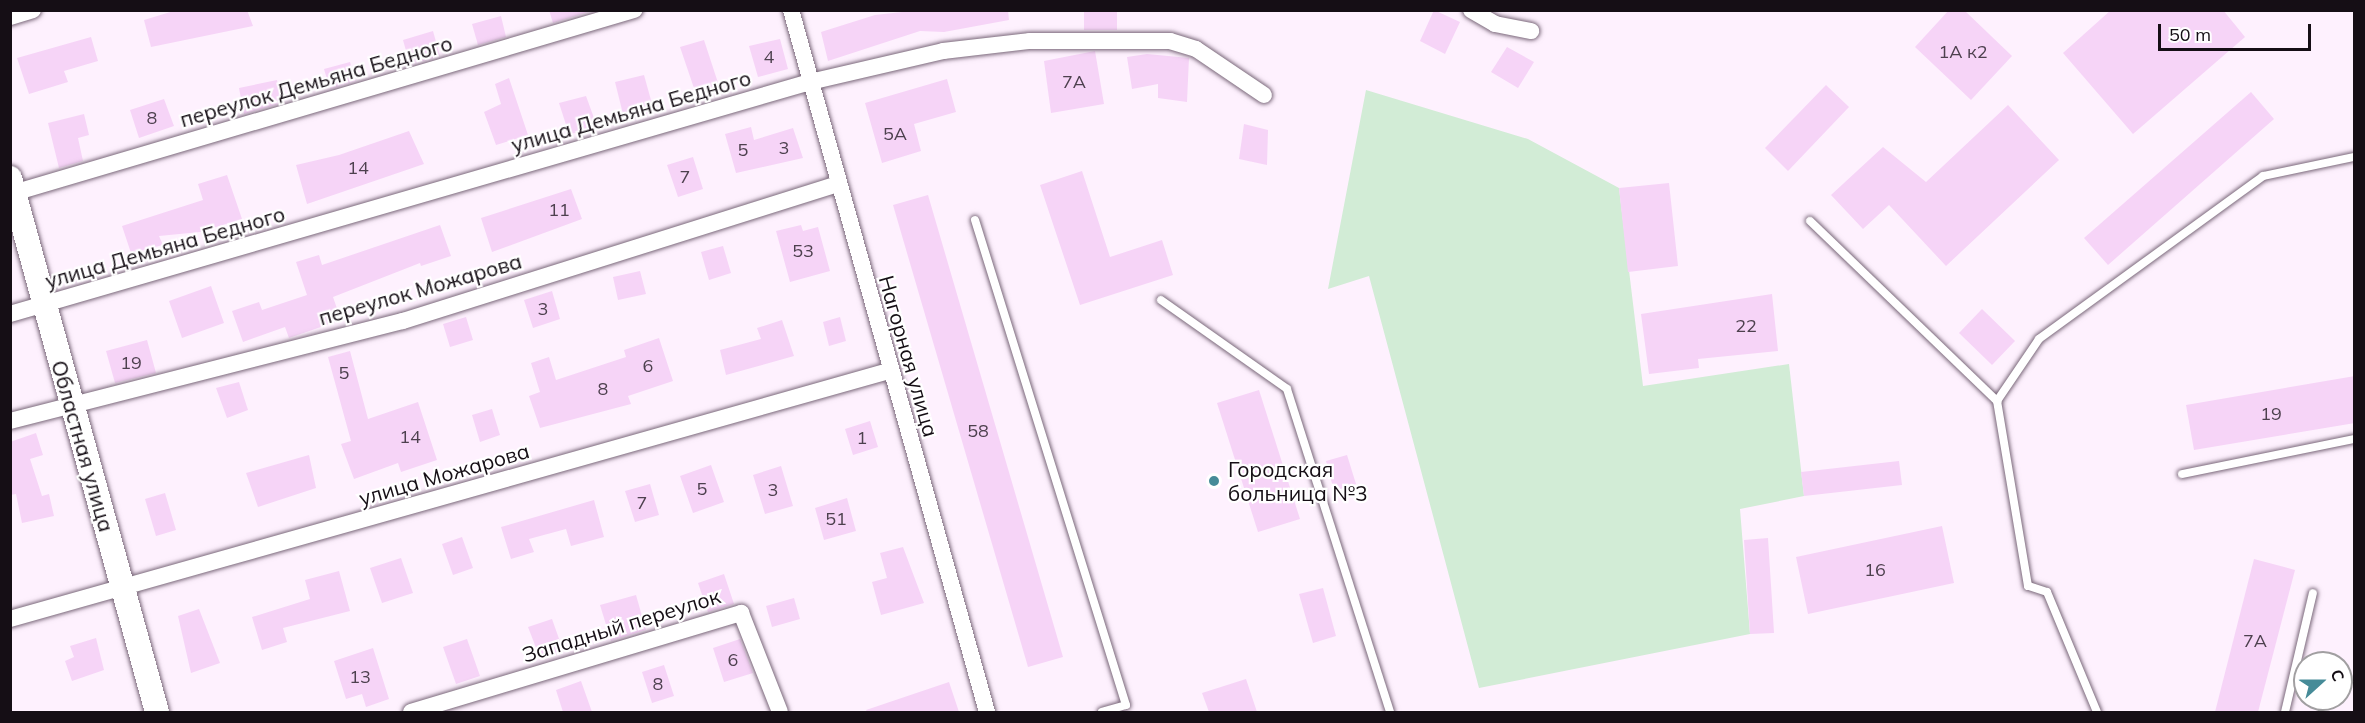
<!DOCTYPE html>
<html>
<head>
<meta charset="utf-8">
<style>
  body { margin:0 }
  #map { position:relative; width:2365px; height:723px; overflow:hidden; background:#fef1fe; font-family:Mulish,sans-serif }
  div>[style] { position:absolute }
  .green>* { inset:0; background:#d2ecd6 }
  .building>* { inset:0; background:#f6d4f7 }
  .roads { filter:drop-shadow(0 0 2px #7a687a) drop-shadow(0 0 2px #7a687a) }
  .service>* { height:8px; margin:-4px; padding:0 4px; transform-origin:4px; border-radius:4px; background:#fff }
  .minor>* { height:16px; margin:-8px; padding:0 8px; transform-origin:8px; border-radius:8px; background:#fff }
  .secondary>* { height:24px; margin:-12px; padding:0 12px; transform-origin:12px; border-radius:12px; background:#fff }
  .dots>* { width:16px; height:16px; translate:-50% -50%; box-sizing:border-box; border:3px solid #fff; border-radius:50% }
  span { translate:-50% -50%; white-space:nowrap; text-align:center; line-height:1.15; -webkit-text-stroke:4.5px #fff; paint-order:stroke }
  .number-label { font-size:18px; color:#4d404e }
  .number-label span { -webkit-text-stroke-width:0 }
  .street-label { font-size:21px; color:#150e15 }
  .poi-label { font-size:21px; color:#150e15 }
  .left { translate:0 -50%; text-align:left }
  .frame { position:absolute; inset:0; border:12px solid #150e15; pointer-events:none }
  .north { position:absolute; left:2293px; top:651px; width:60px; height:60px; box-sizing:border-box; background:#fff; border:2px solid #a19fa1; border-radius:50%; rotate:69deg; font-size:16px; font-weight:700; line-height:24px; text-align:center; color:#150e15 }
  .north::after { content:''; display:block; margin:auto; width:21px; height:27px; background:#468b98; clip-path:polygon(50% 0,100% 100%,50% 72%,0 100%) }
  .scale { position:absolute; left:2158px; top:24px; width:153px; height:27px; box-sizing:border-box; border:3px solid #150e15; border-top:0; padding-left:8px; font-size:18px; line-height:21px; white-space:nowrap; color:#150e15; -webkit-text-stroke:4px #fff; paint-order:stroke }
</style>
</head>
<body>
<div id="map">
  <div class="green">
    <i style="clip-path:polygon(1366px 90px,1528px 139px,1619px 188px,1643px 386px,1789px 364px,1804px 496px,1740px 509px,1750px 634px,1479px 688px,1369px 276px,1328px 289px)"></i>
  </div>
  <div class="building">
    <i style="clip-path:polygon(177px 10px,247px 10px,253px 26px,151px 47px,144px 20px)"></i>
    <i style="clip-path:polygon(549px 10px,595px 10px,553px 23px)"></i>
    <i style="clip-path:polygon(920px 10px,1008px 10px,1009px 20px,944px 32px,920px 31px,828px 61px,821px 32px,875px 15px)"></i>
    <i style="clip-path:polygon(1084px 10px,1117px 10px,1117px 30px,1084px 30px)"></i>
    <i style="clip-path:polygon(1434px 10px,1460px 22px,1445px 54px,1420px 41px)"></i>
    <i style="clip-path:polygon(1949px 10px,1964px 10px,2012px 56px,1971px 100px,1915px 47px)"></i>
    <i style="clip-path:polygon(2111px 10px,2223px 10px,2245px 37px,2133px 134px,2063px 53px)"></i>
    <i style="clip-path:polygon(501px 16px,506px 37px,478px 45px,472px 24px)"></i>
    <i style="clip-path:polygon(433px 31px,440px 56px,410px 65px,403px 40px)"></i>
    <i style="clip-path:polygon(91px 37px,98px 61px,64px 71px,68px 82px,29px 94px,17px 58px)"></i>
    <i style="clip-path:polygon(780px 39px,788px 69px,758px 77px,749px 46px)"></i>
    <i style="clip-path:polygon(704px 40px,720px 89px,697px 97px,680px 47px)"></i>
    <i style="clip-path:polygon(1507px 47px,1534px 62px,1518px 88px,1491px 72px)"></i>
    <i style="clip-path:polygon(1095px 51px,1104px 104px,1051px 113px,1044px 61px)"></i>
    <i style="clip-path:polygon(1147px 54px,1189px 58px,1187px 102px,1158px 98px,1158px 84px,1132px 89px,1127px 57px)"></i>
    <i style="clip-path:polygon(350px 62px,356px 81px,330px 89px,324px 69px)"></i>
    <i style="clip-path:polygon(644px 75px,654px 111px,625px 122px,615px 82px)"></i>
    <i style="clip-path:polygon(509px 78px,528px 135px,496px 145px,484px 112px,501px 104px,495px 84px)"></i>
    <i style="clip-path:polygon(947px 79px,956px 112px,914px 124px,921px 151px,882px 163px,865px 103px)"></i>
    <i style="clip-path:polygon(277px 80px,282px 103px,244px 114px,239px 88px)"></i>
    <i style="clip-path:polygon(1826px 85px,1849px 107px,1788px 171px,1765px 148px)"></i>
    <i style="clip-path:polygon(2251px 92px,2274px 119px,2108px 265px,2084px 238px)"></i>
    <i style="clip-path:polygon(586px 96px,598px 129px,569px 134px,559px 103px)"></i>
    <i style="clip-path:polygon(164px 99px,174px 126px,139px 138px,130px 110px)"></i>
    <i style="clip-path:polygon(2008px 105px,2059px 160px,1946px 266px,1889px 205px,1863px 229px,1831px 195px,1883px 147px,1926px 182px)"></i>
    <i style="clip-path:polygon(84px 114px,89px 135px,78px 138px,83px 161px,59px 168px,48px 123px)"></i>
    <i style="clip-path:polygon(1244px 124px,1268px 130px,1267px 165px,1239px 159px)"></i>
    <i style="clip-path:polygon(751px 127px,754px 140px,793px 128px,803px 158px,736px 173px,725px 134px)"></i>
    <i style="clip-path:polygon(409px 131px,424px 164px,307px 204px,296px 165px,339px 155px)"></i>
    <i style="clip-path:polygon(693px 157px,703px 189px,678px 197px,667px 165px)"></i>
    <i style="clip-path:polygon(1082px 171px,1110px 257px,1162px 240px,1173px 275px,1080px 305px,1040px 185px)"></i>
    <i style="clip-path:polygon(227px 175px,242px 219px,200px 232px,159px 236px,163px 245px,131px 253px,122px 226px,203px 200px,198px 184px)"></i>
    <i style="clip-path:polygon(1669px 183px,1678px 266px,1628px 272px,1619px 188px)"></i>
    <i style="clip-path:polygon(571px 189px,582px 219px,492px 252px,481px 218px)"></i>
    <i style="clip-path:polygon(928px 195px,1063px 657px,1028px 667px,893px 205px)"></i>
    <i style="clip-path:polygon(440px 225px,451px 256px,421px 266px,420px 263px,333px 297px,341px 320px,289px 338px,285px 327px,243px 342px,232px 311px,259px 302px,262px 310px,307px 295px,296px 262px,319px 255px,322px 265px)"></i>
    <i style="clip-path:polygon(801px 225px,803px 231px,818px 227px,830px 271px,790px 282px,776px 231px)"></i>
    <i style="clip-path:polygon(723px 246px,731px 273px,709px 280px,701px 252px)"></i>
    <i style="clip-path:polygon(640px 271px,646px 294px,618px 300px,613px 277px)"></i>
    <i style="clip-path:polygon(211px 286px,224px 323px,182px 338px,169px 301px)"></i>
    <i style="clip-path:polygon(552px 291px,560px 319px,533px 328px,524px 300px)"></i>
    <i style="clip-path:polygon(1772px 294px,1778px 351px,1698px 359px,1699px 368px,1649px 374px,1641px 314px)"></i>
    <i style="clip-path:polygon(1982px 309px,2015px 341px,1992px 365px,1959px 333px)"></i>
    <i style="clip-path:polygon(466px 317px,473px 340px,450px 347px,443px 324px)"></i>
    <i style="clip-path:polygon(840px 317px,846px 341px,829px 346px,823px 322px)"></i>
    <i style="clip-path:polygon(782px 320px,794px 356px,726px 375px,720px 350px,761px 339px,757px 328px)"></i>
    <i style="clip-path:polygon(659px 338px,673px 381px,628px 396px,631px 404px,540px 428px,529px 396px,540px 392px,531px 363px,549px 357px,556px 380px,626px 357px,624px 350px)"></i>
    <i style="clip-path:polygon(147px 340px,156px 373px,115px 383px,106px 351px)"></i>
    <i style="clip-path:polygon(350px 351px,368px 419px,418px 402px,437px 460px,401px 472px,398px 463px,354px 479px,341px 444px,351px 441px,328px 357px)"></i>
    <i style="clip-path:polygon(2355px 376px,2355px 423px,2194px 450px,2186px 405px)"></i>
    <i style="clip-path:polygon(239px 382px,248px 410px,227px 418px,216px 388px)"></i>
    <i style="clip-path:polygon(1259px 390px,1300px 519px,1258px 532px,1217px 403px)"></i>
    <i style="clip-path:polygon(492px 409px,500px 435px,480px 442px,472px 415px)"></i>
    <i style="clip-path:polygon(870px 421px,878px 447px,853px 455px,845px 429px)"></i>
    <i style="clip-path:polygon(36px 433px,43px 455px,30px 459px,42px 496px,49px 494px,54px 516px,22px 523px,16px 494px,10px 495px,10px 442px)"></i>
    <i style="clip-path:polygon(309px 455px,316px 488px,258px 507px,246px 473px)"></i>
    <i style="clip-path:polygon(1347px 455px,1356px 484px,1334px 491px,1326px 461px)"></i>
    <i style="clip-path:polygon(1899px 461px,1902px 485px,1804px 496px,1801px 472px)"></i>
    <i style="clip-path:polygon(711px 465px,724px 502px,693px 513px,680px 476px)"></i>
    <i style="clip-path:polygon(781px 466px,793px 506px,765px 514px,753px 475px)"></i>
    <i style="clip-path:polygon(650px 484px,659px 515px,635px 522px,625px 491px)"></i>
    <i style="clip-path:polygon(165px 493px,176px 530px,156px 536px,145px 499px)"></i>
    <i style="clip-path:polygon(847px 498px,856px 531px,824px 540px,815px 508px)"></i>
    <i style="clip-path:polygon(594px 500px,604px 537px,571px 546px,566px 529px,529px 539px,534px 552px,511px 559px,501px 527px)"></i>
    <i style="clip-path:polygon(1942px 526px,1954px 583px,1808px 614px,1796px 557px)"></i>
    <i style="clip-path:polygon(462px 537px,473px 568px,453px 575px,442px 544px)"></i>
    <i style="clip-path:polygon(1768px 538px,1774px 633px,1750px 634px,1744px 540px)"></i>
    <i style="clip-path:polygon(903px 547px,924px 603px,881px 615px,872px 582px,887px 578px,880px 553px)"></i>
    <i style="clip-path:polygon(401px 558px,413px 593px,382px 603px,370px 568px)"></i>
    <i style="clip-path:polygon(2254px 559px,2295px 570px,2258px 712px,2215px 712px)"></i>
    <i style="clip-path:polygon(339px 571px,350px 611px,283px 628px,287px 642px,262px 650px,252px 617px,310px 599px,305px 580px)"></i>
    <i style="clip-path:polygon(724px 574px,734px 604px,708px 612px,698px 583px)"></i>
    <i style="clip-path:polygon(1323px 588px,1336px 636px,1313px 643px,1299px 594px)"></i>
    <i style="clip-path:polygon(636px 595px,646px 630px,611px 641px,600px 605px)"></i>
    <i style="clip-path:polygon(794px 598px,800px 619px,772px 627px,766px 606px)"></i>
    <i style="clip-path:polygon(199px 609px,220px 663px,191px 673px,178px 616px)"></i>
    <i style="clip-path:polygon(552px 619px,563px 650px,540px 658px,528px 627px)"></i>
    <i style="clip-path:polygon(96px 638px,104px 670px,72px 681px,65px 661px,74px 657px,70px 646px)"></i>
    <i style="clip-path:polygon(467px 639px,480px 676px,456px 684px,443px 647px)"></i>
    <i style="clip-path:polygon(740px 639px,753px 673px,724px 682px,713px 648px)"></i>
    <i style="clip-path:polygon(373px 648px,389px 699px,366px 707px,362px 694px,346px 699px,334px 661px)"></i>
    <i style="clip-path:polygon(664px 665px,674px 696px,652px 703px,642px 672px)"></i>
    <i style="clip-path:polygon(1246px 679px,1257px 712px,1209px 712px,1202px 693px)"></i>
    <i style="clip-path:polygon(581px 681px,592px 712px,563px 712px,556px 690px)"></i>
    <i style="clip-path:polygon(949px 682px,959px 712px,867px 712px,866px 710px)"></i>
  </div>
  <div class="roads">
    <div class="service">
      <i style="left:975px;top:220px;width:508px;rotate:72.71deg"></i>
      <i style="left:1126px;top:705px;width:25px;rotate:164deg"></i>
      <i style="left:1810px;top:221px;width:260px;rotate:43.9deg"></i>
      <i style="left:1161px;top:300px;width:154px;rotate:35.2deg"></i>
      <i style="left:1287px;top:389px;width:339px;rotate:72.3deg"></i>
      <i style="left:2182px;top:474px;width:176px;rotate:-11.5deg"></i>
      <i style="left:2097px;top:712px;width:130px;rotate:-112.6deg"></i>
      <i style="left:2047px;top:592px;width:20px;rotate:-162deg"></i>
      <i style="left:2028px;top:586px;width:188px;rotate:-99.5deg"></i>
      <i style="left:1997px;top:401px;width:75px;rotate:-55.9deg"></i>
      <i style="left:2039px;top:339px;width:277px;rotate:-36deg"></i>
      <i style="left:2263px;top:176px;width:93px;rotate:-11.8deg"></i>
      <i style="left:2285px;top:712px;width:122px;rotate:-76.8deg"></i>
    </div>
    <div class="minor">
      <i style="left:791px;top:10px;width:729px;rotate:74.4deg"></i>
      <i style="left:1471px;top:10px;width:28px;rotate:30deg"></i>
      <i style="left:1495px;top:24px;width:37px;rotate:11deg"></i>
      <i style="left:10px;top:17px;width:24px;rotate:-17deg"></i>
      <i style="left:10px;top:194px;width:651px;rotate:-16.43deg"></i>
      <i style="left:10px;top:314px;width:833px;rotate:-16.17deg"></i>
      <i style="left:810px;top:82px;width:137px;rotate:-13.1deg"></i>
      <i style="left:943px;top:51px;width:88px;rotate:-6.6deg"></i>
      <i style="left:1030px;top:41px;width:140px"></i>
      <i style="left:1170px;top:41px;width:27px;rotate:17deg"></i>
      <i style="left:1196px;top:49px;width:82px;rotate:34.1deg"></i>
      <i style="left:10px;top:421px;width:406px;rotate:-14.3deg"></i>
      <i style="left:403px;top:321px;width:455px;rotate:-17.5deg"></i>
      <i style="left:10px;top:619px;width:913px;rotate:-15.76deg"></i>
      <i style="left:411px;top:712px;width:345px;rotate:-16.7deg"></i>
      <i style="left:741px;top:613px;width:106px;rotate:68.5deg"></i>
    </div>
    <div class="secondary">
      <i style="left:10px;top:178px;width:554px;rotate:74.61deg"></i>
    </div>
  </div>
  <div class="dots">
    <i style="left:1214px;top:481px;background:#468b98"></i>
  </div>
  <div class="number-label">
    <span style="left:1963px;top:52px">1А к2</span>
    <span style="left:769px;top:57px">4</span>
    <span style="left:1074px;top:82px">7А</span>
    <span style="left:152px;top:118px">8</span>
    <span style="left:895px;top:134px">5А</span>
    <span style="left:784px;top:148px">3</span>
    <span style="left:743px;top:150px">5</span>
    <span style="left:358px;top:168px">14</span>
    <span style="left:685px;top:177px">7</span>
    <span style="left:559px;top:210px">11</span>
    <span style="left:803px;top:251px">53</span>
    <span style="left:543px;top:309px">3</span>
    <span style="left:1746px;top:326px">22</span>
    <span style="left:131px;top:363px">19</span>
    <span style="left:648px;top:366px">6</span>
    <span style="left:344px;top:373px">5</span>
    <span style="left:603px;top:389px">8</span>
    <span style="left:2271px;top:414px">19</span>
    <span style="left:978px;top:431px">58</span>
    <span style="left:410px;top:437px">14</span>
    <span style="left:862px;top:438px">1</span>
    <span style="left:702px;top:489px">5</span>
    <span style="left:773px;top:490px">3</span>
    <span style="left:642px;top:503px">7</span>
    <span style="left:836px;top:519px">51</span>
    <span style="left:1875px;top:570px">16</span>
    <span style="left:2255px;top:641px">7А</span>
    <span style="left:733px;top:660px">6</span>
    <span style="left:360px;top:677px">13</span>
    <span style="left:658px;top:684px">8</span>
  </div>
  <div class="street-label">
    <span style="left:316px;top:81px;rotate:-16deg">переулок Демьяна Бедного</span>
    <span style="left:631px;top:111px;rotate:-16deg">улица Демьяна Бедного</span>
    <span style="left:165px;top:247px;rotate:-16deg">улица Демьяна Бедного</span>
    <span style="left:420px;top:289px;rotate:-16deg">переулок Можарова</span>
    <span style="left:909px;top:356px;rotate:74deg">Нагорная улица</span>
    <span style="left:83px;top:446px;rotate:74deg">Областная улица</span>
    <span style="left:444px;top:474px;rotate:-16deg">улица Можарова</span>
    <span style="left:621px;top:625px;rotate:-17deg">Западный переулок</span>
  </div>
  <div class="poi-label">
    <span class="left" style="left:1228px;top:481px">Городская<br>больница №3</span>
  </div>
  <div class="frame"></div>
  <div class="north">С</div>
  <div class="scale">50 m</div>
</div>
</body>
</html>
